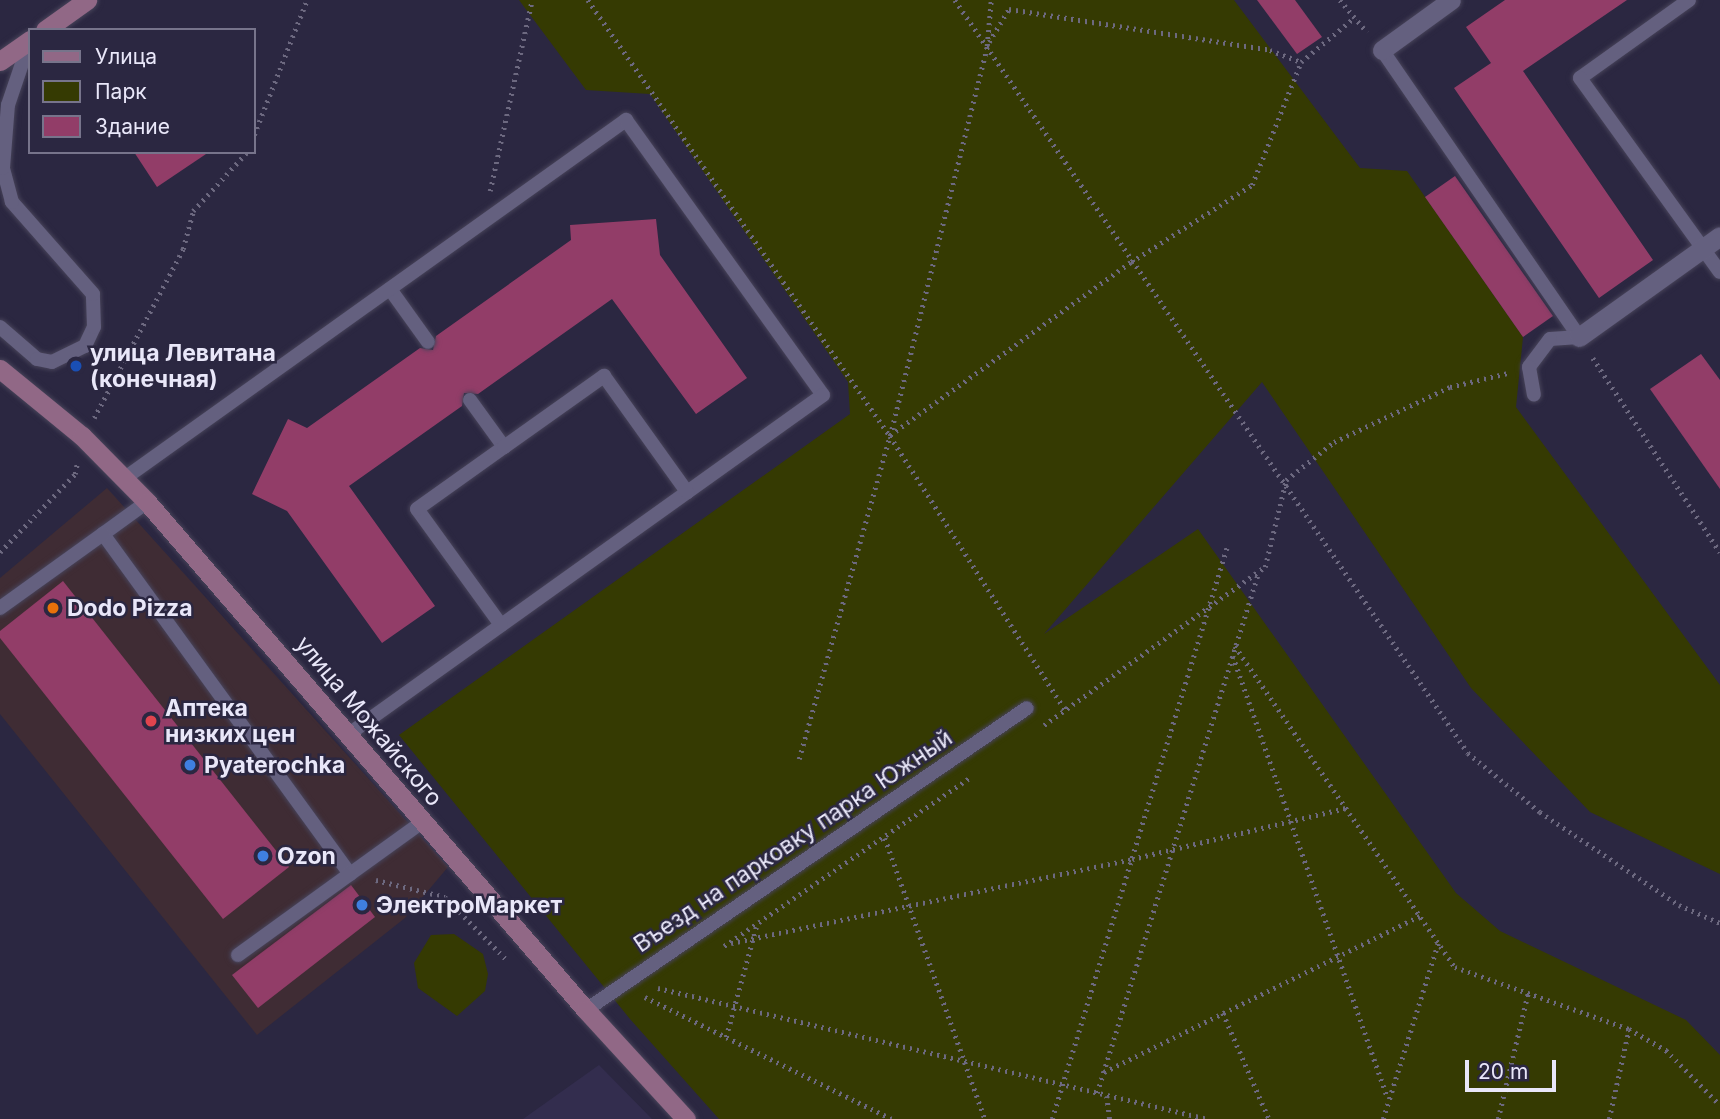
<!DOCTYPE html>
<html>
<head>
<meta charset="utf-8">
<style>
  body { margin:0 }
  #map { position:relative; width:1720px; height:1119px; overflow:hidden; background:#2b2741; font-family:Inter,sans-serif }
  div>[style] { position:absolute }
  .commercial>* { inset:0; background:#3f2c34 }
  .built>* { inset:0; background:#332d4e }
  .green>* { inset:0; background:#353a02 }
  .building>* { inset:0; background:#923d68 }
  .path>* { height:4.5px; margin-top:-2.25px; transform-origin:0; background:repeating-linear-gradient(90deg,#6d6980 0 2px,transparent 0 7px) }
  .roads { filter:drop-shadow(0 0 2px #474359) drop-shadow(0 0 2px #474359) }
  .service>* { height:14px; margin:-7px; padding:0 7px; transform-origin:7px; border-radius:7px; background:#64607f }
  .minor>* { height:19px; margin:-9.5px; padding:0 9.5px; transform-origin:9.5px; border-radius:9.5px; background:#64607f }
  .secondary>* { height:19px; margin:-9.5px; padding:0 9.5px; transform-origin:9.5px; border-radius:9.5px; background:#916886 }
  .dots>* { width:19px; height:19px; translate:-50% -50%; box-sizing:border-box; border:4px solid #2b2741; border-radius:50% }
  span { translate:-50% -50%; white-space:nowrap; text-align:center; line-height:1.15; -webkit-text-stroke:5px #2b2741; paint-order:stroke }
  .poi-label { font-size:23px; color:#e9e7f9; font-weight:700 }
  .left { translate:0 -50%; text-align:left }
  .street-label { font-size:23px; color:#e9e7f9 }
  .legend { position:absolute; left:28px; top:28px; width:228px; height:126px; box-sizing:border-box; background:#2b2741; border:2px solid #77748b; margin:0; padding:9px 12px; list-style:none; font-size:21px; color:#e9e7f9 }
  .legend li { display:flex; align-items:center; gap:14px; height:35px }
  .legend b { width:35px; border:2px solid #77748b }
  .scale { position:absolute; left:1465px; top:1060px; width:91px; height:32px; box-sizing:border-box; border:4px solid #e9e7f9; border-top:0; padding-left:9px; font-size:21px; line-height:24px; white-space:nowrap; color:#e9e7f9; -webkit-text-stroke:5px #2b2741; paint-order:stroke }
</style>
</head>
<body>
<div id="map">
  <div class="commercial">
    <i style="clip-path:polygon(107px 488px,448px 867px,405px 918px,257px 1035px,0 714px,0 578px)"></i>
  </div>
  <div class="built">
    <i style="clip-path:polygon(599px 1065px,652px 1119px,523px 1119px)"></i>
  </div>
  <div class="green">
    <i style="clip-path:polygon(519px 0,1234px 0,1360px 168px,1407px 171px,1523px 337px,1516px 407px,1720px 685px,1720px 874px,1590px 812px,1471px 688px,1262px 382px,1044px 634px,1198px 529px,1456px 893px,1500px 931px,1686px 1020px,1720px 1055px,1720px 1119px,719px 1119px,630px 1019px,399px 735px,850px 414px,848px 382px,650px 94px,586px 90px)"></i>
    <i style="clip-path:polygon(454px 934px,483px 954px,488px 974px,485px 991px,457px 1016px,418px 988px,414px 963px,431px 935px)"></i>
  </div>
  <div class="building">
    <i style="clip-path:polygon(1257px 0,1295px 0,1322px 37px,1297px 54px)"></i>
    <i style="clip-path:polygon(1505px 0,1627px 0,1523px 71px,1653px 260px,1599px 298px,1454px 88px,1491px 63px,1466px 27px)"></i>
    <i style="clip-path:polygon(134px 152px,209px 152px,157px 187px)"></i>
    <i style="clip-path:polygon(1455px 176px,1553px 316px,1523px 337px,1425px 197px)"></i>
    <i style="clip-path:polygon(656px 219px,660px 255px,747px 378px,696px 414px,612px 299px,478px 394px,464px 393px,462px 406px,349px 486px,435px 606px,382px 643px,287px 511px,252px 494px,288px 419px,307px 428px,420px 348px,433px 350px,436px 336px,571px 240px,570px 225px)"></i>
    <i style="clip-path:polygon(1701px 354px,1720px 380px,1720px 489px,1650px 389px)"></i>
    <i style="clip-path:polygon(63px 581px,289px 867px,223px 919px,0 638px,0 631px)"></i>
    <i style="clip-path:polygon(351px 885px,375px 917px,258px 1008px,232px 975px)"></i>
  </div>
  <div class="path">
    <i style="left:588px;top:0;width:530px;rotate:55.29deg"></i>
    <i style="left:890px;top:436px;width:325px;rotate:57.4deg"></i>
    <i style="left:955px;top:0;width:911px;rotate:55.73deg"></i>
    <i style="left:1468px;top:753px;width:93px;rotate:39.3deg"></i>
    <i style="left:1540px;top:812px;width:167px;rotate:33.8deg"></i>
    <i style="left:1679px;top:905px;width:45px;rotate:23.7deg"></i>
    <i style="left:1340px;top:0;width:42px;rotate:49.8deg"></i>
    <i style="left:989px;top:42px;width:39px;rotate:-59deg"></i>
    <i style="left:1009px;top:9px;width:264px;rotate:8.9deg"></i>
    <i style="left:1270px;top:50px;width:33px;rotate:21deg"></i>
    <i style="left:254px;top:135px;width:145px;rotate:-68.6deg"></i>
    <i style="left:490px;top:191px;width:196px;rotate:-77.6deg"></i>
    <i style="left:1593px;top:358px;width:232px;rotate:56.8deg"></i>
    <i style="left:94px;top:418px;width:191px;rotate:-62.2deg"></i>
    <i style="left:183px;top:249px;width:39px;rotate:-75deg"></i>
    <i style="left:193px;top:211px;width:80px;rotate:-47.5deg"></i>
    <i style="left:890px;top:435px;width:297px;rotate:-35.7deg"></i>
    <i style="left:1131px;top:262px;width:143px;rotate:-32.5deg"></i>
    <i style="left:1252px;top:185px;width:132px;rotate:-68.3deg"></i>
    <i style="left:1301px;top:62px;width:70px;rotate:-39.8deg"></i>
    <i style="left:0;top:552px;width:108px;rotate:-46.1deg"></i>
    <i style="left:75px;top:474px;width:10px;rotate:-79deg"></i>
    <i style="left:1235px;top:646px;width:389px;rotate:55.6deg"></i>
    <i style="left:1455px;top:967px;width:185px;rotate:19.6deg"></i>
    <i style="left:1629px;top:1029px;width:43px;rotate:29.6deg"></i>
    <i style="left:1666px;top:1050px;width:77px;rotate:45.5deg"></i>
    <i style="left:1233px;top:656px;width:466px;rotate:70.7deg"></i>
    <i style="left:1044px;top:725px;width:272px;rotate:-35.6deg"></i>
    <i style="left:1265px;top:567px;width:89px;rotate:-76.4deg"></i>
    <i style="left:1286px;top:480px;width:61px;rotate:-38.4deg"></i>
    <i style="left:1334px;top:442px;width:128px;rotate:-25.4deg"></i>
    <i style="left:1450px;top:387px;width:60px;rotate:-13.6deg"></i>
    <i style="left:799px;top:759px;width:336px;rotate:-74.3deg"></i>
    <i style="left:890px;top:436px;width:402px;rotate:-76deg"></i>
    <i style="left:987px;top:46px;width:46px;rotate:-85deg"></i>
    <i style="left:885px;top:838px;width:298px;rotate:70.4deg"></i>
    <i style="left:376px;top:880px;width:71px;rotate:13.8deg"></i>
    <i style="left:445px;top:897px;width:86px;rotate:45.5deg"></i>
    <i style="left:731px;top:943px;width:410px;rotate:-11.8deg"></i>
    <i style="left:1132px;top:859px;width:220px;rotate:-13.4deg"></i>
    <i style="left:724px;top:946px;width:299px;rotate:-34.4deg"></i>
    <i style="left:658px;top:988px;width:565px;rotate:13.4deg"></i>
    <i style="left:645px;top:997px;width:275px;rotate:26.3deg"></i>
    <i style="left:1223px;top:1013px;width:116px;rotate:66.5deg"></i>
    <i style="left:726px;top:1037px;width:114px;rotate:-74.7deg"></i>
    <i style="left:1104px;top:1072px;width:352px;rotate:-26.3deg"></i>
    <i style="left:1097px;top:1093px;width:543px;rotate:-72.77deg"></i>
    <i style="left:1107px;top:1096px;width:23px;rotate:83deg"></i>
    <i style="left:1052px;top:1119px;width:598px;rotate:-72.99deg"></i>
    <i style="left:1383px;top:1119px;width:184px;rotate:-72.6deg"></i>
    <i style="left:1498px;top:1119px;width:130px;rotate:-76.6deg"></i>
    <i style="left:1609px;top:1119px;width:92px;rotate:-77.5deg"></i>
  </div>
  <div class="roads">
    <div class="service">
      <i style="left:1689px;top:0;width:134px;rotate:144.4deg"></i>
      <i style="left:1580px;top:78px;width:239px;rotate:54.2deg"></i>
      <i style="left:1382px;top:50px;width:348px;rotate:55.5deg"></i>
      <i style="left:1579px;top:337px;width:29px;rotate:176deg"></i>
      <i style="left:1550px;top:339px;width:35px;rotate:127deg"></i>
      <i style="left:1529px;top:367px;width:28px;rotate:80deg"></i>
      <i style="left:390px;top:289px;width:65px;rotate:54.4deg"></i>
      <i style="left:0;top:327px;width:49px;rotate:40.9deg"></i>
      <i style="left:37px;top:359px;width:15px;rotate:11deg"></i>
      <i style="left:52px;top:362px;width:37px;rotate:-26deg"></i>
      <i style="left:85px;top:346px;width:21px;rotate:-65deg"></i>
      <i style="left:94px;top:327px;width:33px;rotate:-92deg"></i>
      <i style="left:93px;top:294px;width:123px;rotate:-131.4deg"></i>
      <i style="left:12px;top:202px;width:35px;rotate:-105deg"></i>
      <i style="left:3px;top:168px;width:63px;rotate:-85.5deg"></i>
      <i style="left:8px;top:105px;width:69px;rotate:-71.3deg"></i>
      <i style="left:470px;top:400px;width:58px;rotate:54.1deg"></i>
      <i style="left:125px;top:478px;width:616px;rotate:-35.55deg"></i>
      <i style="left:626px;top:120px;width:338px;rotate:54.4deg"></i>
      <i style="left:823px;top:395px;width:583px;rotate:144.43deg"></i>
      <i style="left:147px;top:502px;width:54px;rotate:144deg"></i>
      <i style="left:103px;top:534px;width:420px;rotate:54deg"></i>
      <i style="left:350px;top:874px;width:89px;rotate:-35.8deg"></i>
      <i style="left:0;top:608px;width:127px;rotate:-35.7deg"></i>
      <i style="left:501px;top:625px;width:143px;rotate:-125.9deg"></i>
      <i style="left:417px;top:509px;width:107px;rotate:-35.5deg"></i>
      <i style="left:504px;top:447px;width:123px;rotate:-35.4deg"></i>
      <i style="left:604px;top:376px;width:143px;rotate:54.4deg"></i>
      <i style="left:238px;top:955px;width:138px;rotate:-35.9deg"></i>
      <i style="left:586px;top:1010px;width:534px;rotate:-34.4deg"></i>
    </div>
    <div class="minor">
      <i style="left:1382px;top:50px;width:85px;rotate:-35.9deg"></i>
      <i style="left:1579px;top:337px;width:173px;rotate:-35.6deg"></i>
    </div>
    <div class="secondary">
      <i style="left:45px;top:30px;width:52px;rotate:-35.5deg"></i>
      <i style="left:0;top:61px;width:37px;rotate:-35deg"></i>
      <i style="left:0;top:369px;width:106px;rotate:39.3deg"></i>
      <i style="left:82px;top:436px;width:93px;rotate:45.4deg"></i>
      <i style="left:147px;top:502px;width:671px;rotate:49.17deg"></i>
      <i style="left:586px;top:1010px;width:148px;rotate:47.5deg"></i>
    </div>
  </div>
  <div class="dots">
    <i style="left:76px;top:366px;background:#1a4fb4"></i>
    <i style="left:53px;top:608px;background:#e8710a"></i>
    <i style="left:151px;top:721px;background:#e0444e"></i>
    <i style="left:190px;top:765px;background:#3f7fe0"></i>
    <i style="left:263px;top:856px;background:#3f7fe0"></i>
    <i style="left:362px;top:905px;background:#3f7fe0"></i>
  </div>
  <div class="poi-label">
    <span class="left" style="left:90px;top:366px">улица Левитана<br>(конечная)</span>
    <span class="left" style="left:67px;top:608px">Dodo Pizza</span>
    <span class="left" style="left:165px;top:721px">Аптека<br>низких цен</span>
    <span class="left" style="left:204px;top:765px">Pyaterochka</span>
    <span class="left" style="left:277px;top:856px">Ozon</span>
    <span class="left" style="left:376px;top:905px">ЭлектроМаркет</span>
  </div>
  <div class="street-label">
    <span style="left:369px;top:721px;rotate:50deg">улица Можайского</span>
    <span style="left:793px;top:841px;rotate:-34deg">Въезд на парковку парка Южный</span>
  </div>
  <ul class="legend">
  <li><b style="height:9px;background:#916886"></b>Улица</li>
  <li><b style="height:19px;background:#353a02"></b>Парк</li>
  <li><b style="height:19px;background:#923d68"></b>Здание</li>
  </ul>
  <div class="scale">20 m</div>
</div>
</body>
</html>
